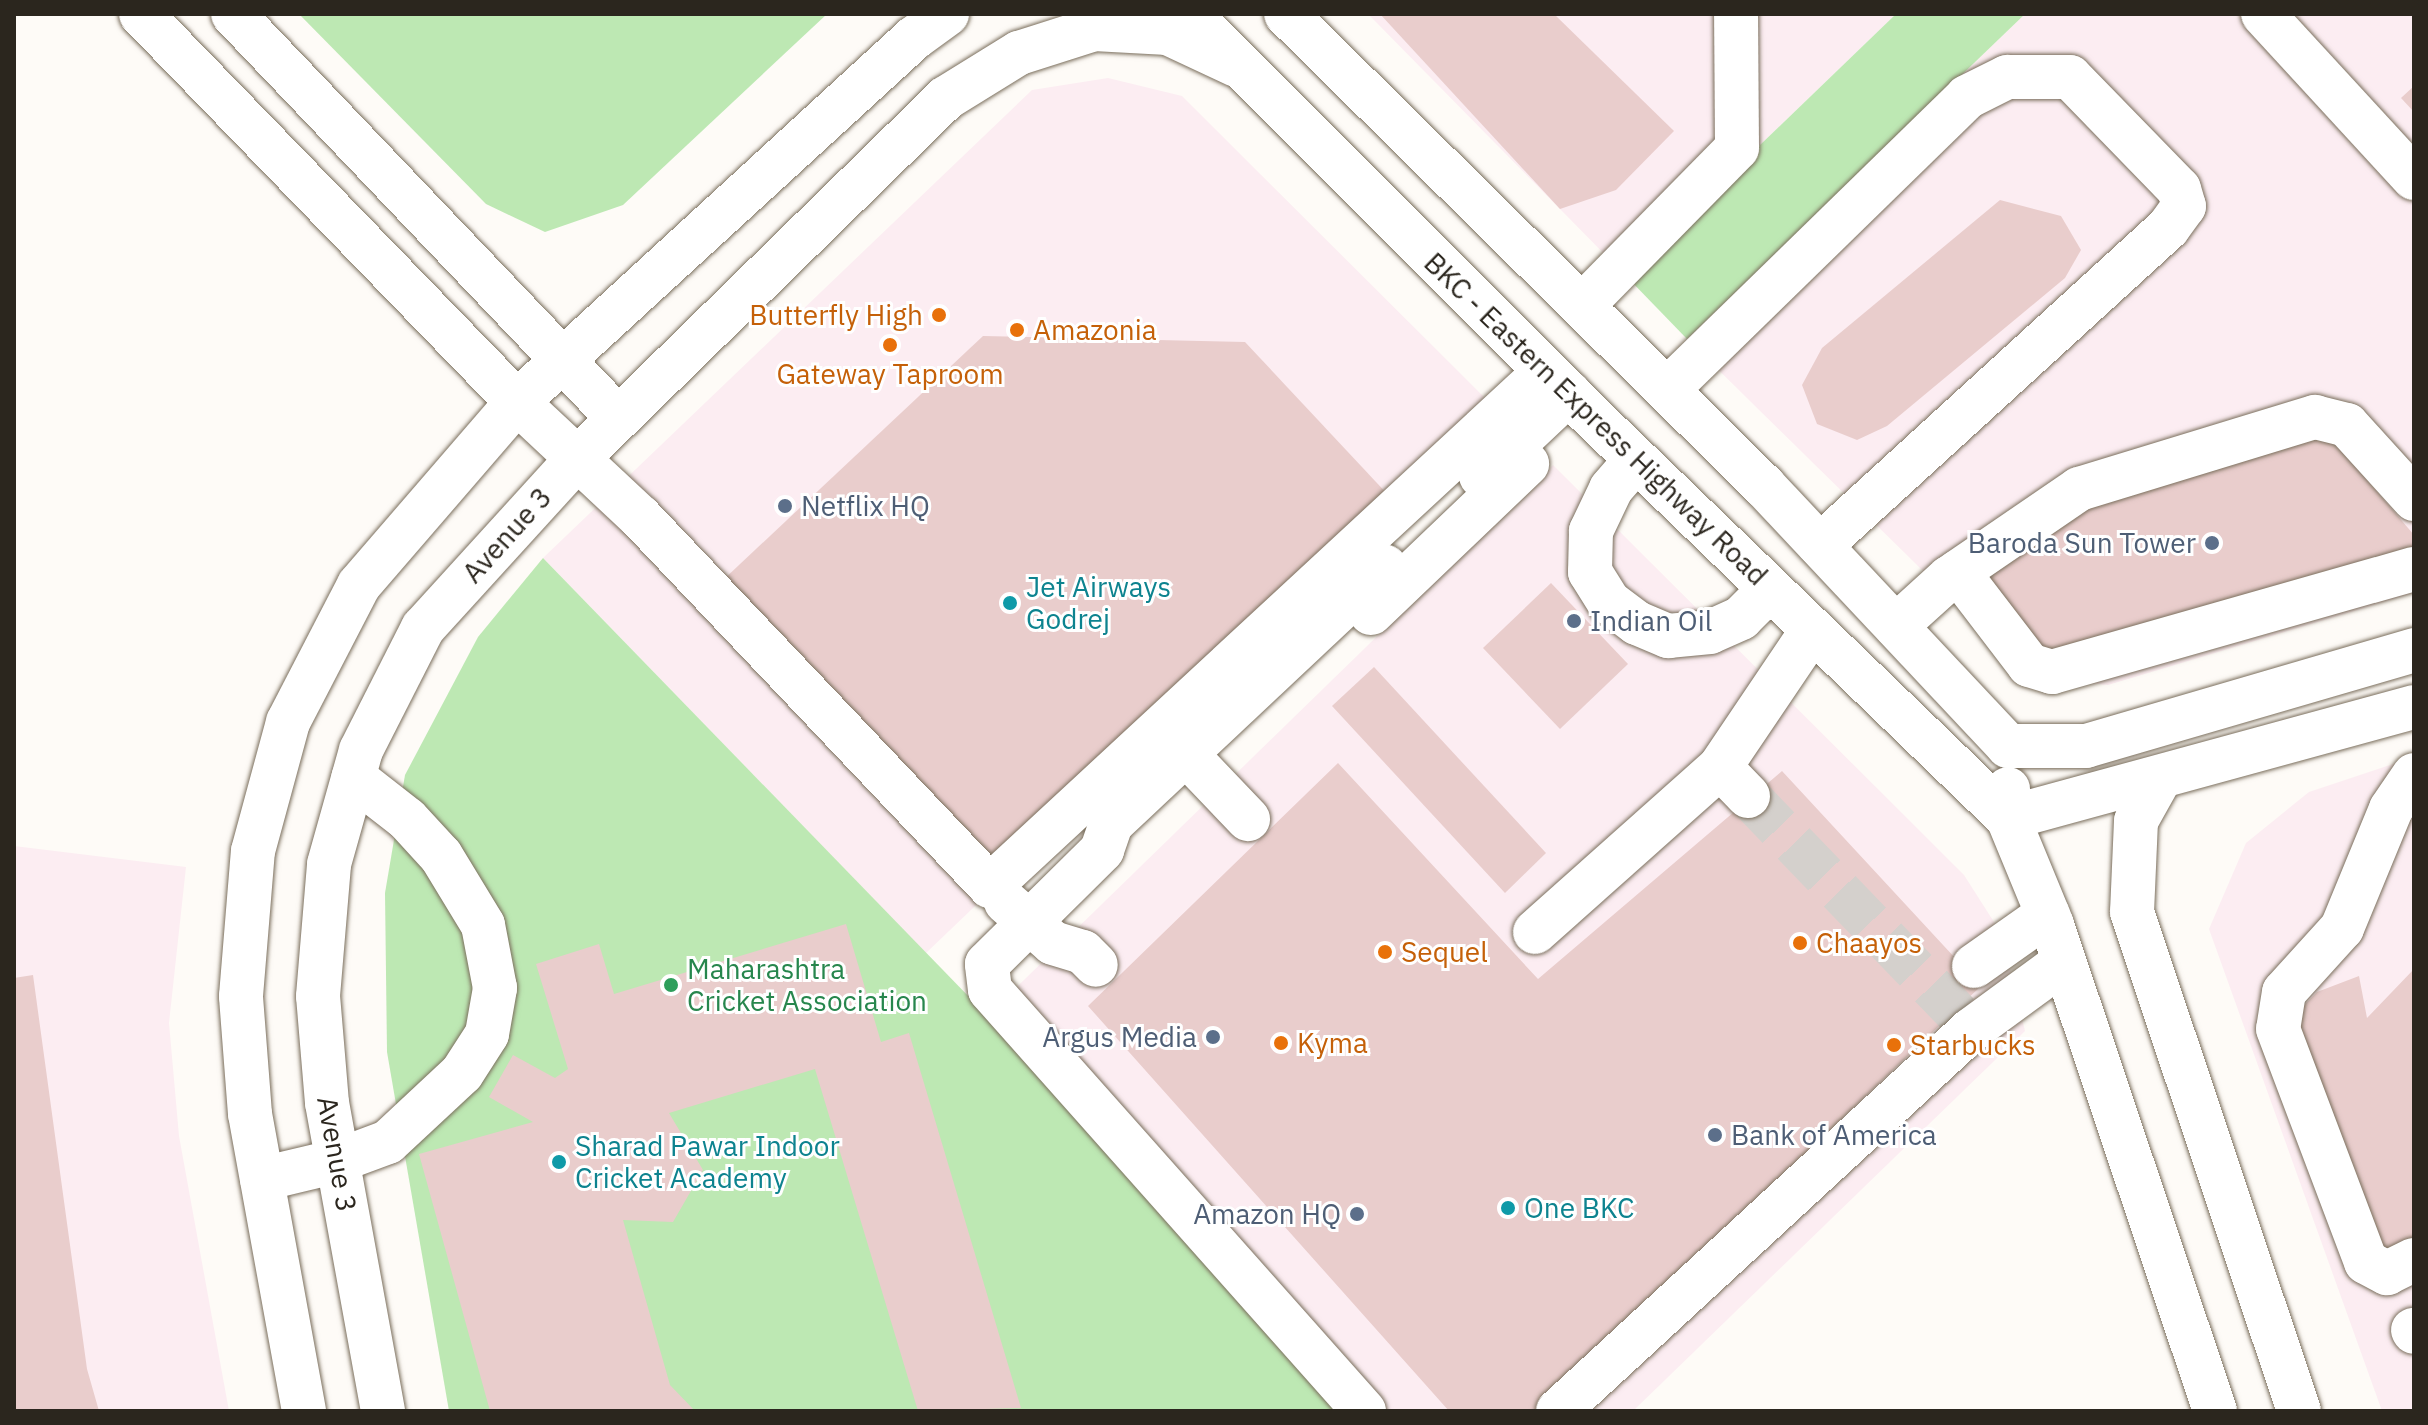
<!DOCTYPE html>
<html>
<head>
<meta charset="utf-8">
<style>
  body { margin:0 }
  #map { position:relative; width:2428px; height:1425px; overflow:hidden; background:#fefbf7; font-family:"IBM Plex Sans",sans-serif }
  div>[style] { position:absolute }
  .commercial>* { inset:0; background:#fcedf2 }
  .green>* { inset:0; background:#bde8b3 }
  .building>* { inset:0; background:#e9cdcc }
  .minor-tunnel>* { height:44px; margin-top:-22px; transform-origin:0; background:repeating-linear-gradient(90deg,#d4d0cc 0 44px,transparent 0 66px) }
  .roads { filter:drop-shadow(0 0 2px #7a6e5c) drop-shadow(0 0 2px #7a6e5c) }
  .minor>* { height:44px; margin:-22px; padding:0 22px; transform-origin:22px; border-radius:22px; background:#fff }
  .major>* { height:44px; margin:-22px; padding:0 22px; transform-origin:22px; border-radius:22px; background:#fff }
  .dots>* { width:22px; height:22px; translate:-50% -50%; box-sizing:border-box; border:4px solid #fff; border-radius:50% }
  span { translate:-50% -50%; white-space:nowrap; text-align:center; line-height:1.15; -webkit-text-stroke:6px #fff; paint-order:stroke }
  .food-label { font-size:28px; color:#c56008 }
  .right { translate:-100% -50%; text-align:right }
  .left { translate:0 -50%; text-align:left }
  .street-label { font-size:28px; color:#2b261e }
  .service-label { font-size:28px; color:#4e5e75 }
  .culture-label { font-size:28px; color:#0d838f }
  .leisure-label { font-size:28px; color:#27864d }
  .frame { position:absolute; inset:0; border:16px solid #2b261e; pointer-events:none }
</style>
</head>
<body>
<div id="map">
  <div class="commercial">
    <i style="clip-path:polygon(1368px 14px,1896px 14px,1625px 275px)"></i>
    <i style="clip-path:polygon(2025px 14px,2414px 14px,2414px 593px,2108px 685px,2032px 678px,1687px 339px)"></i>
    <i style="clip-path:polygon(1108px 78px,1182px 96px,1495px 408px,926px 953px,543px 558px,1032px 90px)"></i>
    <i style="clip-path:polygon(1553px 465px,1964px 875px,2001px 933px,2025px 1031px,1633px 1411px,1371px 1411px,987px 1016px)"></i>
    <i style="clip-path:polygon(2414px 757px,2414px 1411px,2382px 1411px,2209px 929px,2246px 843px,2309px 792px)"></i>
    <i style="clip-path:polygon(14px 846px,186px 867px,169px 1023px,179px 1136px,229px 1411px,14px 1411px)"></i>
  </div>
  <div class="green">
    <i style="clip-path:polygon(299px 14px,827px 14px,623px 205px,545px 232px,486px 204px)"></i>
    <i style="clip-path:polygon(1896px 14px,2025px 14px,1687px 339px,1625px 275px)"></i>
    <i style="clip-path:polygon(543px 558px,1371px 1411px,449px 1411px,387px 1052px,385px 893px,405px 775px,478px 637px)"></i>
  </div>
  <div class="building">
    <i style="clip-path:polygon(1380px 14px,1554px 14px,1674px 131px,1616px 190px,1560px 209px)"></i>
    <i style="clip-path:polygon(2414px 86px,2414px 112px,2401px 98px)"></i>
    <i style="clip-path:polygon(2000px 200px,2061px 216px,2081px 250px,2065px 278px,1887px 426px,1857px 440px,1817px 424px,1802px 385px,1822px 348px)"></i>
    <i style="clip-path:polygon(983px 336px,1245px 342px,1391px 498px,993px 870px,722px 581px)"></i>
    <i style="clip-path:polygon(2326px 432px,2414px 535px,2414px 551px,2038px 664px,1976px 567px,2062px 507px)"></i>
    <i style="clip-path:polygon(1551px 583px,1628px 664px,1560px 729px,1483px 648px)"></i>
    <i style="clip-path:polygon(1374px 667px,1546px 853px,1505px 893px,1332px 706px)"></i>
    <i style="clip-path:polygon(1338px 763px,1538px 979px,1782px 771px,1981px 986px,1535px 1411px,1449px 1411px,1088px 1006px)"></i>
    <i style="clip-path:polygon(846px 924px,881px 1042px,909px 1033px,1021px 1408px,918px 1411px,815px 1069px,669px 1113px,703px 1170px,673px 1222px,623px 1220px,670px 1385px,695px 1411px,490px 1411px,419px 1154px,533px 1122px,489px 1097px,513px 1055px,555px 1078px,568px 1069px,536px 964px,599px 944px,614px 994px)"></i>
    <i style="clip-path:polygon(2414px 969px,2414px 1246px,2381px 1259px,2291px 1019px,2317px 992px,2359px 976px,2367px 1018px)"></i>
    <i style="clip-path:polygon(33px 975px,87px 1369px,99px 1411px,14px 1411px,14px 978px)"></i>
  </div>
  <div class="minor-tunnel">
    <i style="left:1748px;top:796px;width:303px;rotate:46.1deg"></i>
  </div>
  <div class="roads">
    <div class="minor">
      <i style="left:141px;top:14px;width:540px;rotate:45.9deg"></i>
      <i style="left:517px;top:402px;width:168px;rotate:43.1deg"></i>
      <i style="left:640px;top:517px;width:509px;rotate:46.51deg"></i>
      <i style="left:990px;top:886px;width:758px;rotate:-42.81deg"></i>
      <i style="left:233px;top:14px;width:558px;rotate:46.38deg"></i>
      <i style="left:2263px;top:14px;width:223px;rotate:47.4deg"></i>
      <i style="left:1582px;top:306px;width:221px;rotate:-45.5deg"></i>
      <i style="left:1737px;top:148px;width:134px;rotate:-90.4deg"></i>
      <i style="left:1667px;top:390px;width:419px;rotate:-44.3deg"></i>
      <i style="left:1967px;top:97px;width:45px;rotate:-26.6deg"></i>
      <i style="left:2007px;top:77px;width:63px"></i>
      <i style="left:2070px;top:77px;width:156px;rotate:45.8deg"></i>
      <i style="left:2179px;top:189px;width:18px;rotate:74deg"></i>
      <i style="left:2184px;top:206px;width:27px;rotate:126deg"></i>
      <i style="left:2168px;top:228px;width:471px;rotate:137.6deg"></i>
      <i style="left:1636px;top:460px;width:38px;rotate:131deg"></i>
      <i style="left:1611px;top:489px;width:47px;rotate:115.5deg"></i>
      <i style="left:1591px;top:531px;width:41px;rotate:91.4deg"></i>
      <i style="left:1590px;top:572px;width:36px;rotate:58deg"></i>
      <i style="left:1609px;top:602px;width:35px;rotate:37deg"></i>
      <i style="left:1637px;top:623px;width:34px;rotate:23deg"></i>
      <i style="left:1668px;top:636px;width:42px;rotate:-5.4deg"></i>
      <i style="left:1710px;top:632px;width:34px;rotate:-24deg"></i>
      <i style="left:1741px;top:618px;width:41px;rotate:-45deg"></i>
      <i style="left:1481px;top:476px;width:121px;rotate:-43.3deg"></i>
      <i style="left:1958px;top:572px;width:117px;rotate:52.6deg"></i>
      <i style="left:2029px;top:665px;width:24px;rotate:17deg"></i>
      <i style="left:2052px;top:672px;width:376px;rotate:-15.9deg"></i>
      <i style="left:1371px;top:613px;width:216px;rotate:-43.7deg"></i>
      <i style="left:1896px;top:626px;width:72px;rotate:-42.2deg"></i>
      <i style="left:1949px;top:578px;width:158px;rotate:-34.4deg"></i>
      <i style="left:2079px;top:489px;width:247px;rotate:-17deg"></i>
      <i style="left:2315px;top:417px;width:33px;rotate:14deg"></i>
      <i style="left:2347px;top:425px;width:100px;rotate:47.8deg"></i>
      <i style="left:1186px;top:754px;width:90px;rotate:46.4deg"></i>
      <i style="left:2414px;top:775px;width:41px;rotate:124.1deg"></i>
      <i style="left:2391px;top:809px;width:129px;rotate:112.4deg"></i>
      <i style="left:2342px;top:928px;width:86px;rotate:132.2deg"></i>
      <i style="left:2284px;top:992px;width:37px;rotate:99deg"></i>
      <i style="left:2278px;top:1029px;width:249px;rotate:69.3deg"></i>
      <i style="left:2366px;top:1262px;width:24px;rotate:28deg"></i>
      <i style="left:2387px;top:1273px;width:30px;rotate:-26deg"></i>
      <i style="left:1748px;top:796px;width:40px;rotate:-134deg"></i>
      <i style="left:1720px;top:767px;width:166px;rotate:-56deg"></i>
      <i style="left:1006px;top:902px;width:62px;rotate:41.1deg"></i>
      <i style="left:1053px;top:943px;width:31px;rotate:17deg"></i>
      <i style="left:1083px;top:952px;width:18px;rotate:45deg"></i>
      <i style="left:1535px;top:932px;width:248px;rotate:-41.7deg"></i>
      <i style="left:1974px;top:966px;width:90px;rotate:-35.1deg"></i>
      <i style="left:262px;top:1179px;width:77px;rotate:-13.5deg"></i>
      <i style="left:337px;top:1161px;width:54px;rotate:-20.4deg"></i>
      <i style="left:388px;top:1142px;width:101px;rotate:-43deg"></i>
      <i style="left:462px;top:1073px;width:46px;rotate:-57.3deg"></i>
      <i style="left:487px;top:1034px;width:47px;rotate:-80.1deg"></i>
      <i style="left:495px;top:988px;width:64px;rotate:-100.8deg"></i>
      <i style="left:483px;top:925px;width:81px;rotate:-121.3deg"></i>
      <i style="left:441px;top:856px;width:50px;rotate:-132.6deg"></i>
      <i style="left:407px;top:819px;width:68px;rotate:-142.1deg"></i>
      <i style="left:2413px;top:1330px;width:2px;rotate:63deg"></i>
      <i style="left:304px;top:1411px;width:302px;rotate:-100.3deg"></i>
      <i style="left:250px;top:1114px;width:118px;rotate:-94.4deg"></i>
      <i style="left:241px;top:996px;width:145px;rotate:-85.3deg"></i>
      <i style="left:253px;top:851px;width:134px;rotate:-74.8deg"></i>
      <i style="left:288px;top:722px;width:154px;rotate:-62.6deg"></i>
      <i style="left:359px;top:585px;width:242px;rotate:-49.2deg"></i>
      <i style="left:517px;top:402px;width:539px;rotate:-42.52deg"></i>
      <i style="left:914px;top:38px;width:41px;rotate:-36deg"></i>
      <i style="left:383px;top:1411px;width:313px;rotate:-100.3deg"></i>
      <i style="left:327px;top:1103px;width:107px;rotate:-94.8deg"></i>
      <i style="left:318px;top:996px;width:132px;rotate:-85.2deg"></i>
      <i style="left:329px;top:864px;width:118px;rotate:-74.3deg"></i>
      <i style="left:361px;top:750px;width:137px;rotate:-63.1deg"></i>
      <i style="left:423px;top:628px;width:227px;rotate:-47.7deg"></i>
      <i style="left:576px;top:460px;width:518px;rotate:-44.37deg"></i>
      <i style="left:946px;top:98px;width:86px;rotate:-31.7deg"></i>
      <i style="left:1019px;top:53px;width:79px;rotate:-17.7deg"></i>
      <i style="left:1094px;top:29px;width:74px;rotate:3.1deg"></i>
      <i style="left:1168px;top:33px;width:75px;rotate:25.2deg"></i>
      <i style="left:1364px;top:1411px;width:563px;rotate:-131.62deg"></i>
      <i style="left:990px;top:990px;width:26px;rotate:-97deg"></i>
      <i style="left:987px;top:964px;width:162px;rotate:-44.7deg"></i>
      <i style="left:1102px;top:850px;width:28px;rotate:-71deg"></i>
      <i style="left:1111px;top:824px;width:376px;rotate:-43.2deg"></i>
      <i style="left:1558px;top:1411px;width:562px;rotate:-42.69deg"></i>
      <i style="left:1971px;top:1030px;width:115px;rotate:-36.2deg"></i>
    </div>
    <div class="major">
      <i style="left:1189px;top:14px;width:560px;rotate:45deg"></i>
      <i style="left:1585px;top:410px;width:588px;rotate:43.97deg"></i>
      <i style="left:1286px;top:14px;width:672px;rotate:44.64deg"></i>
      <i style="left:1764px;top:486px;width:357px;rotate:46.8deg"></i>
      <i style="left:2008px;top:746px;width:78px"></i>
      <i style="left:2086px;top:746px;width:342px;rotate:-16.3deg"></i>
      <i style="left:2160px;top:778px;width:49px;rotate:119.2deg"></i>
      <i style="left:2136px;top:821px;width:91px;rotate:92.5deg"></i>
      <i style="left:2132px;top:912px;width:526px;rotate:71.5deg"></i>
      <i style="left:2008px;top:789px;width:29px;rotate:90deg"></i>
      <i style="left:2008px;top:818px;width:116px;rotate:67.6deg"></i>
      <i style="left:2052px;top:925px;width:513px;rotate:71.46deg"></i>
      <i style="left:2008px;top:818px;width:421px;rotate:-15.3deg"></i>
    </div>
  </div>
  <div class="dots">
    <i style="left:939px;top:315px;background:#e8710a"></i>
    <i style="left:1017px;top:330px;background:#e8710a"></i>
    <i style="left:890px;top:345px;background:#e8710a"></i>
    <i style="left:785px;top:506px;background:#5c6f8a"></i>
    <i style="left:2212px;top:543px;background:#5c6f8a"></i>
    <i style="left:1010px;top:603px;background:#0f9aa8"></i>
    <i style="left:1574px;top:621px;background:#5c6f8a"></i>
    <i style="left:1800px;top:943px;background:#e8710a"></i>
    <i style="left:1385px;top:952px;background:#e8710a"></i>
    <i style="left:671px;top:985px;background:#2e9e5b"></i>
    <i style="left:1213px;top:1037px;background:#5c6f8a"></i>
    <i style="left:1281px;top:1043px;background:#e8710a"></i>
    <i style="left:1894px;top:1045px;background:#e8710a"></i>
    <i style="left:1715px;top:1135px;background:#5c6f8a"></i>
    <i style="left:559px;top:1162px;background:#0f9aa8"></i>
    <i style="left:1508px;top:1208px;background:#0f9aa8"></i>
    <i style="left:1357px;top:1214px;background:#5c6f8a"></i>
  </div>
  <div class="food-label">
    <span class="right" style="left:923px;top:315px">Butterfly High</span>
    <span class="left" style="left:1033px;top:330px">Amazonia</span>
    <span style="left:890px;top:374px">Gateway Taproom</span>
    <span class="left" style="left:1816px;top:943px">Chaayos</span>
    <span class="left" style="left:1401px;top:952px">Sequel</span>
    <span class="left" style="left:1297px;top:1043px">Kyma</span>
    <span class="left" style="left:1910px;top:1045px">Starbucks</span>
  </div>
  <div class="street-label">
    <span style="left:1596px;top:419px;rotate:44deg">BKC - Eastern Express Highway Road</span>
    <span style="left:507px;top:535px;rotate:-48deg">Avenue 3</span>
    <span style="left:337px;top:1154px;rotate:80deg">Avenue 3</span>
  </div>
  <div class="service-label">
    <span class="left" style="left:801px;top:506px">Netflix HQ</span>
    <span class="right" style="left:2196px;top:543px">Baroda Sun Tower</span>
    <span class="left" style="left:1590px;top:621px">Indian Oil</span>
    <span class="right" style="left:1197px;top:1037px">Argus Media</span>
    <span class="left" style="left:1731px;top:1135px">Bank of America</span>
    <span class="right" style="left:1341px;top:1214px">Amazon HQ</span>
  </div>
  <div class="culture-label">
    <span class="left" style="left:1026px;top:603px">Jet Airways<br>Godrej</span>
    <span class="left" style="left:575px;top:1162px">Sharad Pawar Indoor<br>Cricket Academy</span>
    <span class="left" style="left:1524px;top:1208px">One BKC</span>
  </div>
  <div class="leisure-label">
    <span class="left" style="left:687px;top:985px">Maharashtra<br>Cricket Association</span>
  </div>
  <div class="frame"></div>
</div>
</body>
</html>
